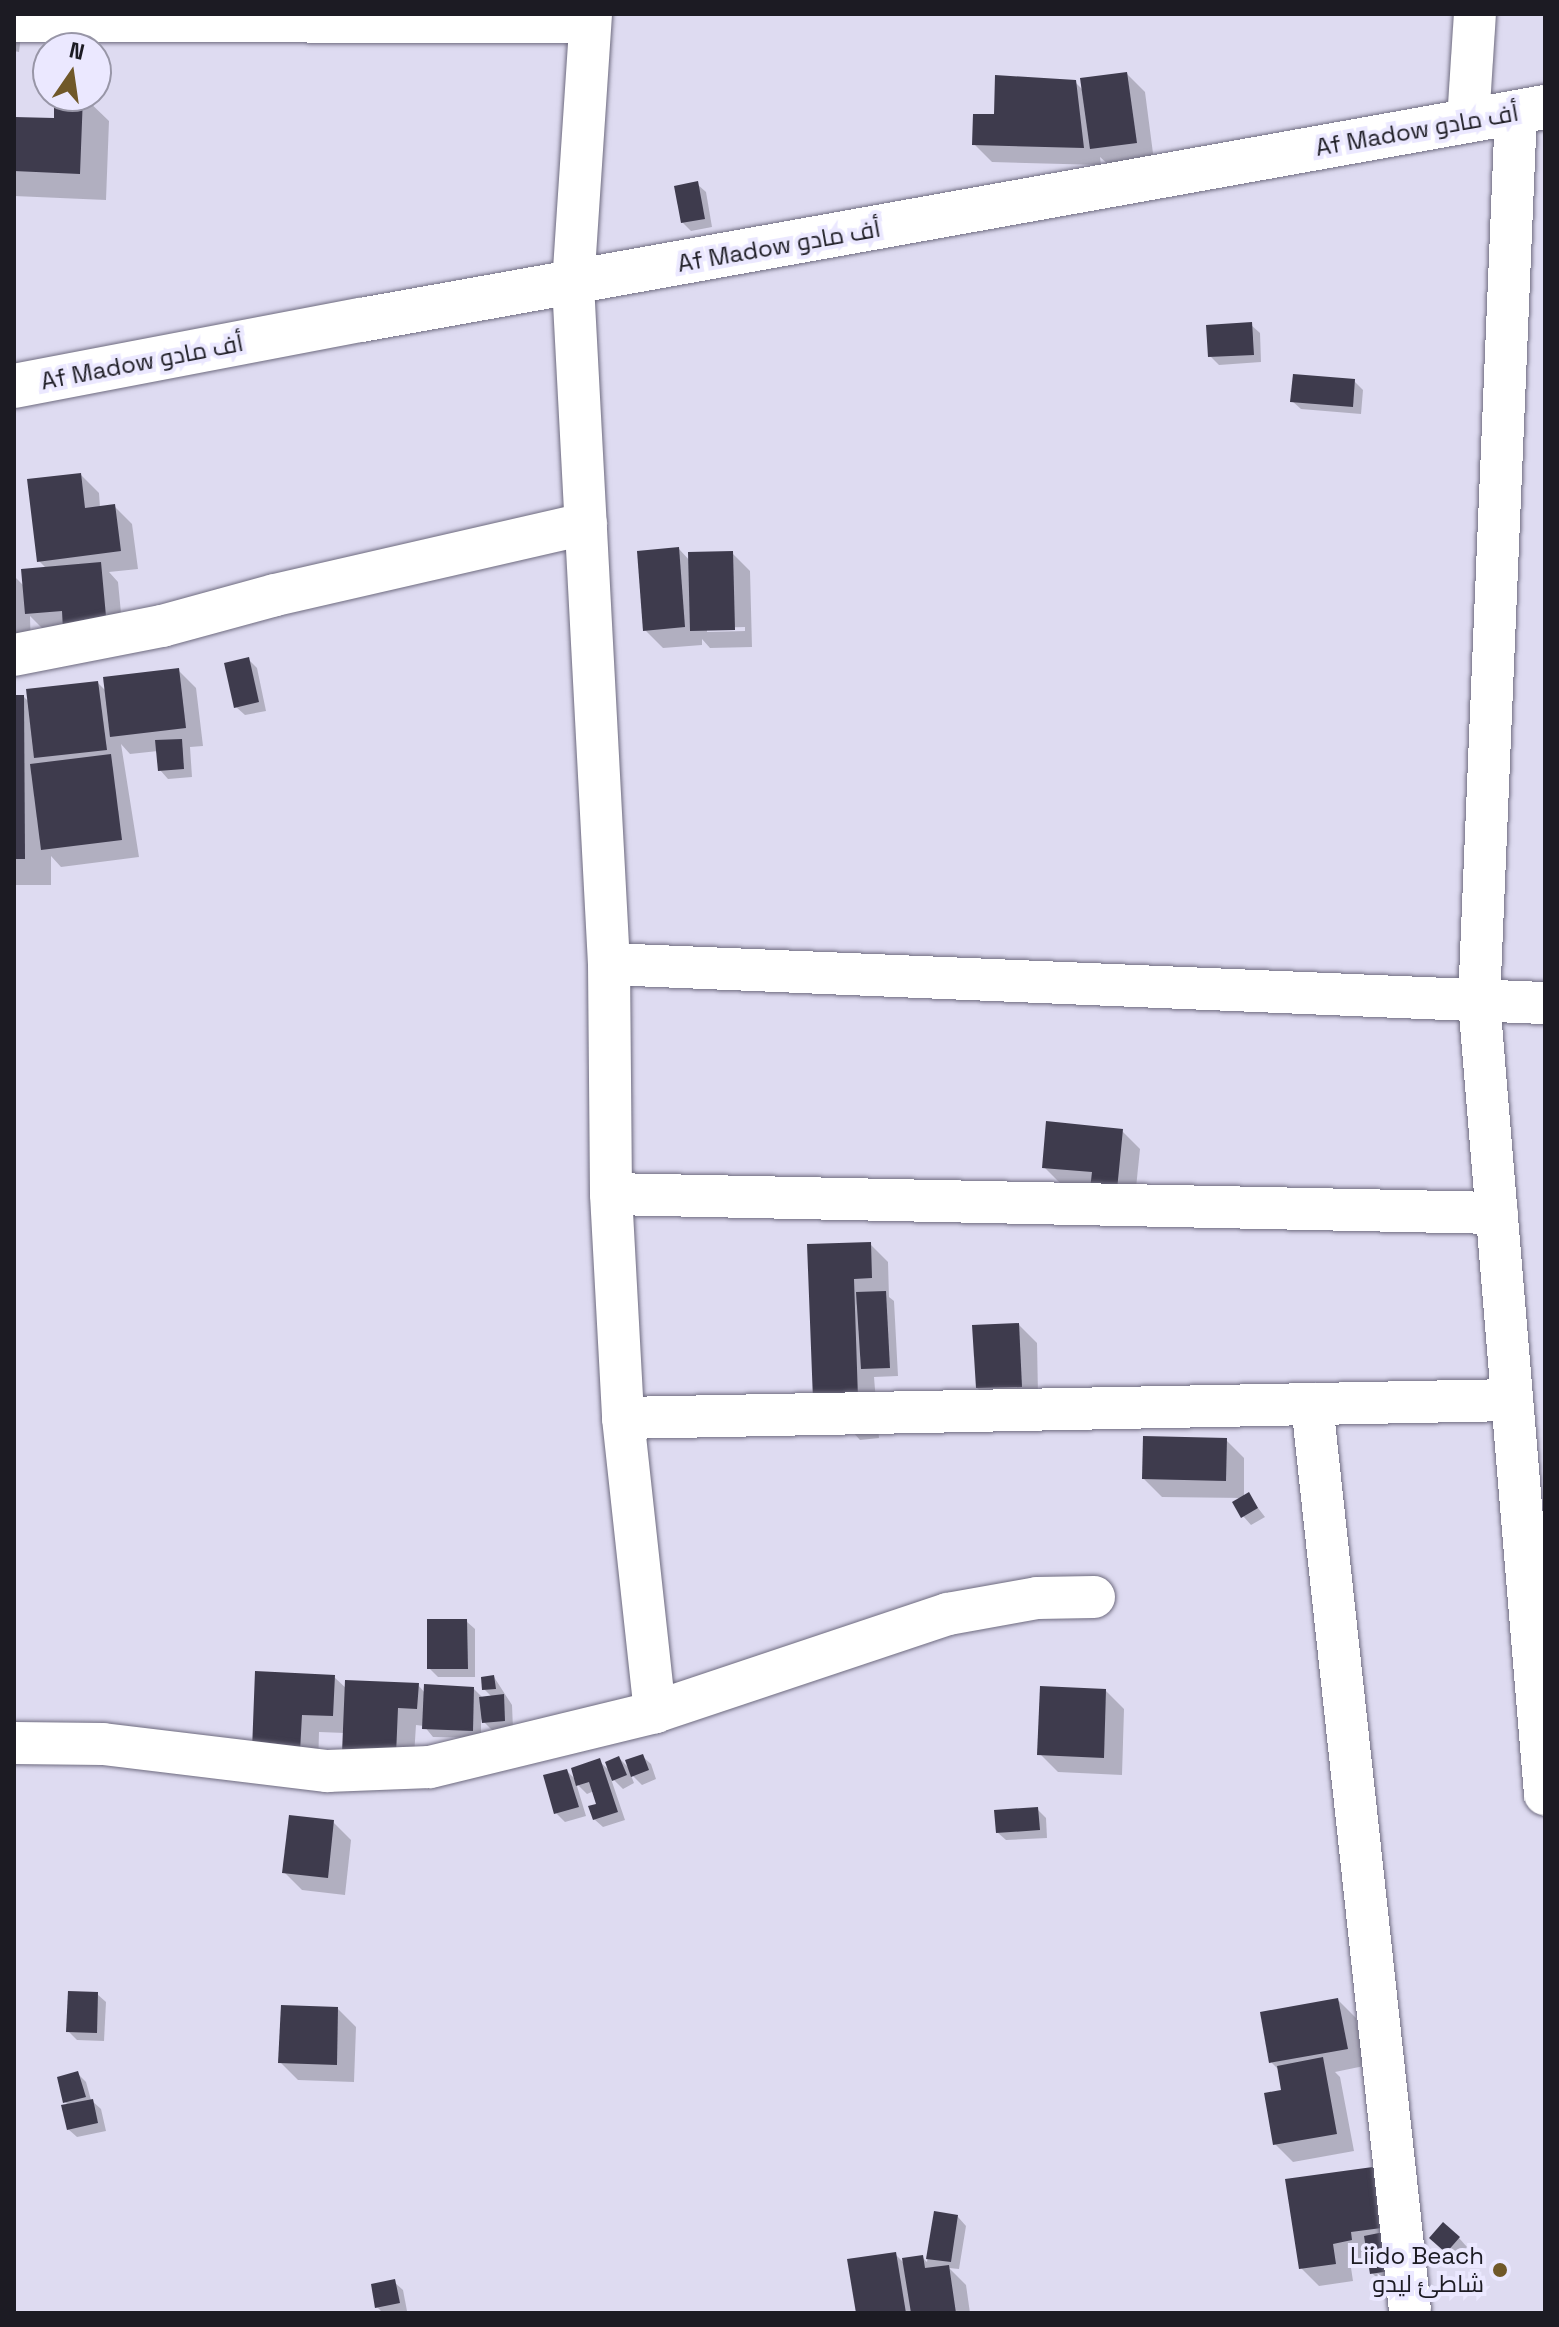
<!DOCTYPE html>
<html>
<head>
<meta charset="utf-8">
<style>
  body { margin:0 }
  #map { position:relative; width:1559px; height:2327px; overflow:hidden; background:#dedbf1; font-family:"Space Grotesk",Cairo,sans-serif }
  div>[style] { position:absolute }
  .shadow>* { inset:0; background:#0003 }
  .building>* { inset:0; background:#3e3b4d }
  .roads { filter:drop-shadow(0 0 2px #6e6b7f) drop-shadow(0 0 2px #6e6b7f) }
  .minor>* { height:42px; margin:-21px; padding:0 21px; transform-origin:21px; border-radius:21px; background:#fff }
  .tertiary>* { height:44px; margin:-22px; padding:0 22px; transform-origin:22px; border-radius:22px; background:#fff }
  .dots>* { width:22px; height:22px; translate:-50% -50%; box-sizing:border-box; border:4px solid #ebe8ff; border-radius:50% }
  span { translate:-50% -50%; white-space:nowrap; text-align:center; line-height:1.15; -webkit-text-stroke:8px #ebe8ff; paint-order:stroke }
  .street-label { font-size:24px; color:#1c1b23 }
  .poi-label { font-size:24px; color:#1c1b23 }
  .right { translate:-100% -50%; text-align:right }
  .frame { position:absolute; inset:0; border:16px solid #1c1b23; pointer-events:none }
  .north { position:absolute; left:32px; top:32px; width:80px; height:80px; box-sizing:border-box; background:#ebe8ff; border:2px solid #9896a7; border-radius:50%; rotate:13deg; font-size:22px; font-weight:700; line-height:32px; text-align:center; color:#1c1b23 }
  .north::after { content:''; display:block; margin:auto; width:28px; height:36px; background:#705829; clip-path:polygon(50% 0,100% 100%,50% 72%,0 100%) }
</style>
</head>
<body>
<div id="map">
  <div class="shadow">
    <i style="clip-path:polygon(14px 14px,22px 27px,19px 52px,14px 51px)"></i>
    <i style="clip-path:polygon(1127px 74px,1145px 92px,1154px 161px,1110px 166px,1100px 157px,1101px 165px,992px 162px,974px 144px,995px 116px,1075px 82px,1084px 91px)"></i>
    <i style="clip-path:polygon(56px 96px,83px 96px,109px 121px,106px 200px,14px 196px,14px 119px,56px 120px)"></i>
    <i style="clip-path:polygon(697px 184px,706px 192px,712px 227px,691px 231px,682px 222px)"></i>
    <i style="clip-path:polygon(1251px 325px,1260px 333px,1261px 362px,1219px 365px,1210px 356px)"></i>
    <i style="clip-path:polygon(1354px 381px,1363px 390px,1361px 414px,1301px 409px,1292px 401px)"></i>
    <i style="clip-path:polygon(81px 475px,99px 493px,100px 508px,114px 506px,132px 524px,138px 569px,109px 572px,118px 582px,124px 644px,45px 631px,30px 616px,31px 653px,14px 653px,14px 576px,25px 587px,47px 569px,39px 561px)"></i>
    <i style="clip-path:polygon(evenodd,679px 549px,691px 562px,732px 553px,750px 571px,752px 647px,710px 648px,702px 639px,702px 645px,663px 648px,645px 630px,679px 549px,745px 627px,745px 631px,707px 632px,707px 628px,745px 627px)"></i>
    <i style="clip-path:polygon(248px 659px,257px 668px,266px 711px,245px 715px,236px 707px)"></i>
    <i style="clip-path:polygon(178px 670px,196px 688px,203px 746px,190px 747px,192px 777px,168px 779px,160px 770px,158px 751px,130px 754px,121px 744px,139px 857px,61px 867px,51px 856px,51px 885px,14px 885px,14px 697px,24px 697px,30px 703px,98px 683px,107px 692px)"></i>
    <i style="clip-path:polygon(1122px 1131px,1140px 1149px,1133px 1217px,1062px 1185px,1044px 1167px)"></i>
    <i style="clip-path:polygon(870px 1244px,888px 1262px,889px 1297px,894px 1301px,898px 1376px,874px 1377px,879px 1438px,860px 1440px,852px 1431px,809px 1246px)"></i>
    <i style="clip-path:polygon(1019px 1325px,1037px 1343px,1038px 1395px,996px 1406px,977px 1388px)"></i>
    <i style="clip-path:polygon(1226px 1440px,1244px 1458px,1244px 1498px,1248px 1495px,1265px 1517px,1251px 1525px,1243px 1516px,1243px 1498px,1162px 1497px,1144px 1479px)"></i>
    <i style="clip-path:polygon(466px 1621px,475px 1629px,475px 1677px,438px 1677px,429px 1668px)"></i>
    <i style="clip-path:polygon(334px 1677px,347px 1689px,418px 1685px,425px 1693px,474px 1689px,483px 1698px,492px 1697px,484px 1689px,494px 1677px,512px 1705px,513px 1729px,492px 1730px,481px 1719px,481px 1738px,433px 1737px,424px 1726px,416px 1725px,413px 1772px,345px 1733px,319px 1732px,318px 1769px,254px 1750px)"></i>
    <i style="clip-path:polygon(1106px 1691px,1124px 1709px,1122px 1775px,1058px 1772px,1040px 1754px)"></i>
    <i style="clip-path:polygon(642px 1756px,651px 1764px,656px 1779px,642px 1785px,630px 1773px,634px 1783px,623px 1789px,610px 1776px,625px 1820px,603px 1827px,594px 1819px,599px 1805px,594px 1791px,587px 1794px,576px 1783px,586px 1816px,565px 1822px,556px 1813px,567px 1771px,577px 1781px,599px 1761px,611px 1772px,619px 1758px,631px 1770px)"></i>
    <i style="clip-path:polygon(1037px 1809px,1046px 1818px,1047px 1838px,1006px 1840px,997px 1832px)"></i>
    <i style="clip-path:polygon(333px 1822px,351px 1840px,345px 1895px,302px 1890px,284px 1872px)"></i>
    <i style="clip-path:polygon(97px 1994px,106px 2002px,104px 2041px,77px 2040px,69px 2032px)"></i>
    <i style="clip-path:polygon(1338px 2000px,1356px 2018px,1364px 2066px,1335px 2072px,1340px 2077px,1354px 2151px,1293px 2162px,1275px 2144px,1284px 2092px,1280px 2071px,1271px 2062px)"></i>
    <i style="clip-path:polygon(338px 2009px,356px 2027px,354px 2082px,298px 2080px,280px 2062px)"></i>
    <i style="clip-path:polygon(78px 2074px,86px 2082px,91px 2100px,101px 2109px,106px 2131px,77px 2137px,68px 2129px,69px 2106px,65px 2102px)"></i>
    <i style="clip-path:polygon(1379px 2168px,1398px 2279px,1381px 2282px,1372px 2273px,1370px 2258px,1350px 2261px,1353px 2281px,1319px 2286px,1301px 2268px)"></i>
    <i style="clip-path:polygon(935px 2213px,958px 2217px,966px 2226px,959px 2269px,949px 2268px,966px 2285px,970px 2313px,858px 2313px,895px 2254px,905px 2264px,922px 2257px,927px 2262px)"></i>
    <i style="clip-path:polygon(1459px 2238px,1467px 2247px,1455px 2260px,1440px 2246px)"></i>
    <i style="clip-path:polygon(394px 2282px,403px 2290px,407px 2311px,383px 2313px,377px 2307px)"></i>
  </div>
  <div class="building">
    <i style="clip-path:polygon(1127px 72px,1137px 143px,1090px 149px,1080px 78px)"></i>
    <i style="clip-path:polygon(995px 75px,1076px 80px,1084px 148px,972px 145px,973px 114px,994px 114px)"></i>
    <i style="clip-path:polygon(54px 96px,83px 96px,80px 174px,14px 171px,14px 117px,54px 118px)"></i>
    <i style="clip-path:polygon(698px 181px,705px 219px,681px 223px,674px 186px)"></i>
    <i style="clip-path:polygon(1252px 322px,1254px 355px,1208px 357px,1206px 325px)"></i>
    <i style="clip-path:polygon(1293px 374px,1355px 379px,1353px 407px,1290px 402px)"></i>
    <i style="clip-path:polygon(81px 473px,85px 508px,115px 504px,121px 551px,37px 562px,27px 479px)"></i>
    <i style="clip-path:polygon(679px 547px,685px 627px,643px 631px,637px 551px)"></i>
    <i style="clip-path:polygon(733px 551px,735px 630px,690px 631px,688px 552px)"></i>
    <i style="clip-path:polygon(101px 562px,107px 627px,63px 630px,62px 611px,25px 614px,21px 569px)"></i>
    <i style="clip-path:polygon(249px 657px,259px 702px,234px 708px,224px 663px)"></i>
    <i style="clip-path:polygon(179px 668px,186px 728px,110px 737px,103px 677px)"></i>
    <i style="clip-path:polygon(98px 681px,107px 750px,34px 758px,26px 689px)"></i>
    <i style="clip-path:polygon(14px 695px,24px 695px,25px 859px,14px 859px)"></i>
    <i style="clip-path:polygon(182px 739px,184px 769px,158px 771px,155px 740px)"></i>
    <i style="clip-path:polygon(111px 754px,122px 840px,41px 850px,30px 764px)"></i>
    <i style="clip-path:polygon(1046px 1121px,1123px 1129px,1116px 1200px,1089px 1198px,1092px 1172px,1042px 1168px)"></i>
    <i style="clip-path:polygon(871px 1242px,872px 1278px,854px 1279px,858px 1398px,813px 1400px,807px 1244px)"></i>
    <i style="clip-path:polygon(886px 1291px,890px 1368px,861px 1369px,856px 1292px)"></i>
    <i style="clip-path:polygon(1019px 1323px,1022px 1387px,976px 1388px,972px 1325px)"></i>
    <i style="clip-path:polygon(1143px 1436px,1227px 1438px,1226px 1481px,1142px 1479px)"></i>
    <i style="clip-path:polygon(1249px 1492px,1258px 1508px,1241px 1518px,1232px 1502px)"></i>
    <i style="clip-path:polygon(427px 1619px,467px 1619px,468px 1669px,427px 1669px)"></i>
    <i style="clip-path:polygon(255px 1671px,335px 1675px,333px 1716px,302px 1715px,300px 1752px,252px 1750px)"></i>
    <i style="clip-path:polygon(494px 1675px,496px 1689px,482px 1690px,481px 1677px)"></i>
    <i style="clip-path:polygon(345px 1680px,419px 1683px,417px 1709px,398px 1708px,396px 1755px,342px 1753px)"></i>
    <i style="clip-path:polygon(424px 1684px,474px 1687px,473px 1731px,422px 1729px)"></i>
    <i style="clip-path:polygon(1040px 1686px,1106px 1689px,1104px 1758px,1037px 1755px)"></i>
    <i style="clip-path:polygon(504px 1694px,505px 1721px,482px 1723px,479px 1697px)"></i>
    <i style="clip-path:polygon(643px 1754px,649px 1770px,631px 1777px,625px 1760px)"></i>
    <i style="clip-path:polygon(619px 1756px,627px 1775px,612px 1781px,605px 1762px)"></i>
    <i style="clip-path:polygon(600px 1758px,618px 1812px,593px 1820px,588px 1806px,596px 1804px,589px 1782px,576px 1786px,571px 1768px)"></i>
    <i style="clip-path:polygon(567px 1769px,579px 1807px,554px 1814px,543px 1775px)"></i>
    <i style="clip-path:polygon(1038px 1807px,1040px 1830px,996px 1833px,994px 1810px)"></i>
    <i style="clip-path:polygon(289px 1815px,334px 1820px,328px 1878px,282px 1873px)"></i>
    <i style="clip-path:polygon(68px 1991px,98px 1992px,97px 2033px,66px 2032px)"></i>
    <i style="clip-path:polygon(1338px 1998px,1348px 2049px,1269px 2063px,1260px 2012px)"></i>
    <i style="clip-path:polygon(281px 2005px,338px 2007px,337px 2065px,278px 2063px)"></i>
    <i style="clip-path:polygon(1323px 2057px,1337px 2134px,1273px 2145px,1264px 2093px,1281px 2090px,1277px 2066px)"></i>
    <i style="clip-path:polygon(78px 2071px,86px 2097px,63px 2103px,57px 2077px)"></i>
    <i style="clip-path:polygon(93px 2099px,98px 2123px,67px 2130px,61px 2105px)"></i>
    <i style="clip-path:polygon(1380px 2166px,1389px 2227px,1351px 2232px,1352px 2240px,1333px 2244px,1336px 2264px,1299px 2269px,1285px 2179px)"></i>
    <i style="clip-path:polygon(934px 2211px,958px 2215px,951px 2262px,926px 2259px)"></i>
    <i style="clip-path:polygon(1443px 2222px,1460px 2237px,1446px 2253px,1429px 2238px)"></i>
    <i style="clip-path:polygon(1384px 2232px,1390px 2271px,1370px 2274px,1364px 2236px)"></i>
    <i style="clip-path:polygon(896px 2252px,906px 2313px,856px 2313px,847px 2259px)"></i>
    <i style="clip-path:polygon(923px 2255px,925px 2268px,949px 2265px,956px 2313px,911px 2313px,902px 2258px)"></i>
    <i style="clip-path:polygon(395px 2279px,400px 2303px,375px 2308px,371px 2284px)"></i>
  </div>
  <div class="roads">
    <div class="minor">
      <i style="left:591px;top:14px;width:271px;rotate:93.8deg"></i>
      <i style="left:573px;top:284px;width:681px;rotate:86.97deg"></i>
      <i style="left:609px;top:964px;width:230px;rotate:89.5deg"></i>
      <i style="left:611px;top:1194px;width:224px;rotate:86.9deg"></i>
      <i style="left:623px;top:1418px;width:296px;rotate:83.8deg"></i>
      <i style="left:14px;top:21px;width:576px;rotate:0.1deg"></i>
      <i style="left:1516px;top:112px;width:890px;rotate:92.38deg"></i>
      <i style="left:1479px;top:1001px;width:796px;rotate:85.24deg"></i>
      <i style="left:1468px;top:121px;width:107px;rotate:-86.3deg"></i>
      <i style="left:14px;top:655px;width:151px;rotate:-11.1deg"></i>
      <i style="left:162px;top:626px;width:117px;rotate:-15.3deg"></i>
      <i style="left:275px;top:595px;width:319px;rotate:-12.9deg"></i>
      <i style="left:609px;top:964px;width:937px;rotate:2.39deg"></i>
      <i style="left:611px;top:1194px;width:886px;rotate:1.23deg"></i>
      <i style="left:1312px;top:1404px;width:911px;rotate:83.83deg"></i>
      <i style="left:623px;top:1418px;width:889px;rotate:-1.16deg"></i>
      <i style="left:14px;top:1743px;width:89px;rotate:0.6deg"></i>
      <i style="left:103px;top:1744px;width:226px;rotate:6.9deg"></i>
      <i style="left:327px;top:1771px;width:103px;rotate:-2.2deg"></i>
      <i style="left:430px;top:1767px;width:232px;rotate:-13.7deg"></i>
      <i style="left:655px;top:1712px;width:309px;rotate:-18.5deg"></i>
      <i style="left:948px;top:1614px;width:90px;rotate:-10.2deg"></i>
      <i style="left:1037px;top:1598px;width:57px;rotate:-1deg"></i>
    </div>
    <div class="tertiary">
      <i style="left:14px;top:386px;width:353px;rotate:-10.8deg"></i>
      <i style="left:361px;top:320px;width:1203px;rotate:-10.2deg"></i>
    </div>
  </div>
  <div class="dots">
    <i style="left:1500px;top:2270px;background:#705829"></i>
  </div>
  <div class="street-label">
    <span style="left:1417px;top:130px;rotate:-10deg">Af Madow أف مادو</span>
    <span style="left:779px;top:246px;rotate:-10deg">Af Madow أف مادو</span>
    <span style="left:142px;top:362px;rotate:-11deg">Af Madow أف مادو</span>
  </div>
  <div class="poi-label">
    <span class="right" style="left:1484px;top:2270px">Liido Beach<br>شاطئ ليدو</span>
  </div>
  <div class="frame"></div>
  <div class="north">N</div>
</div>
</body>
</html>
